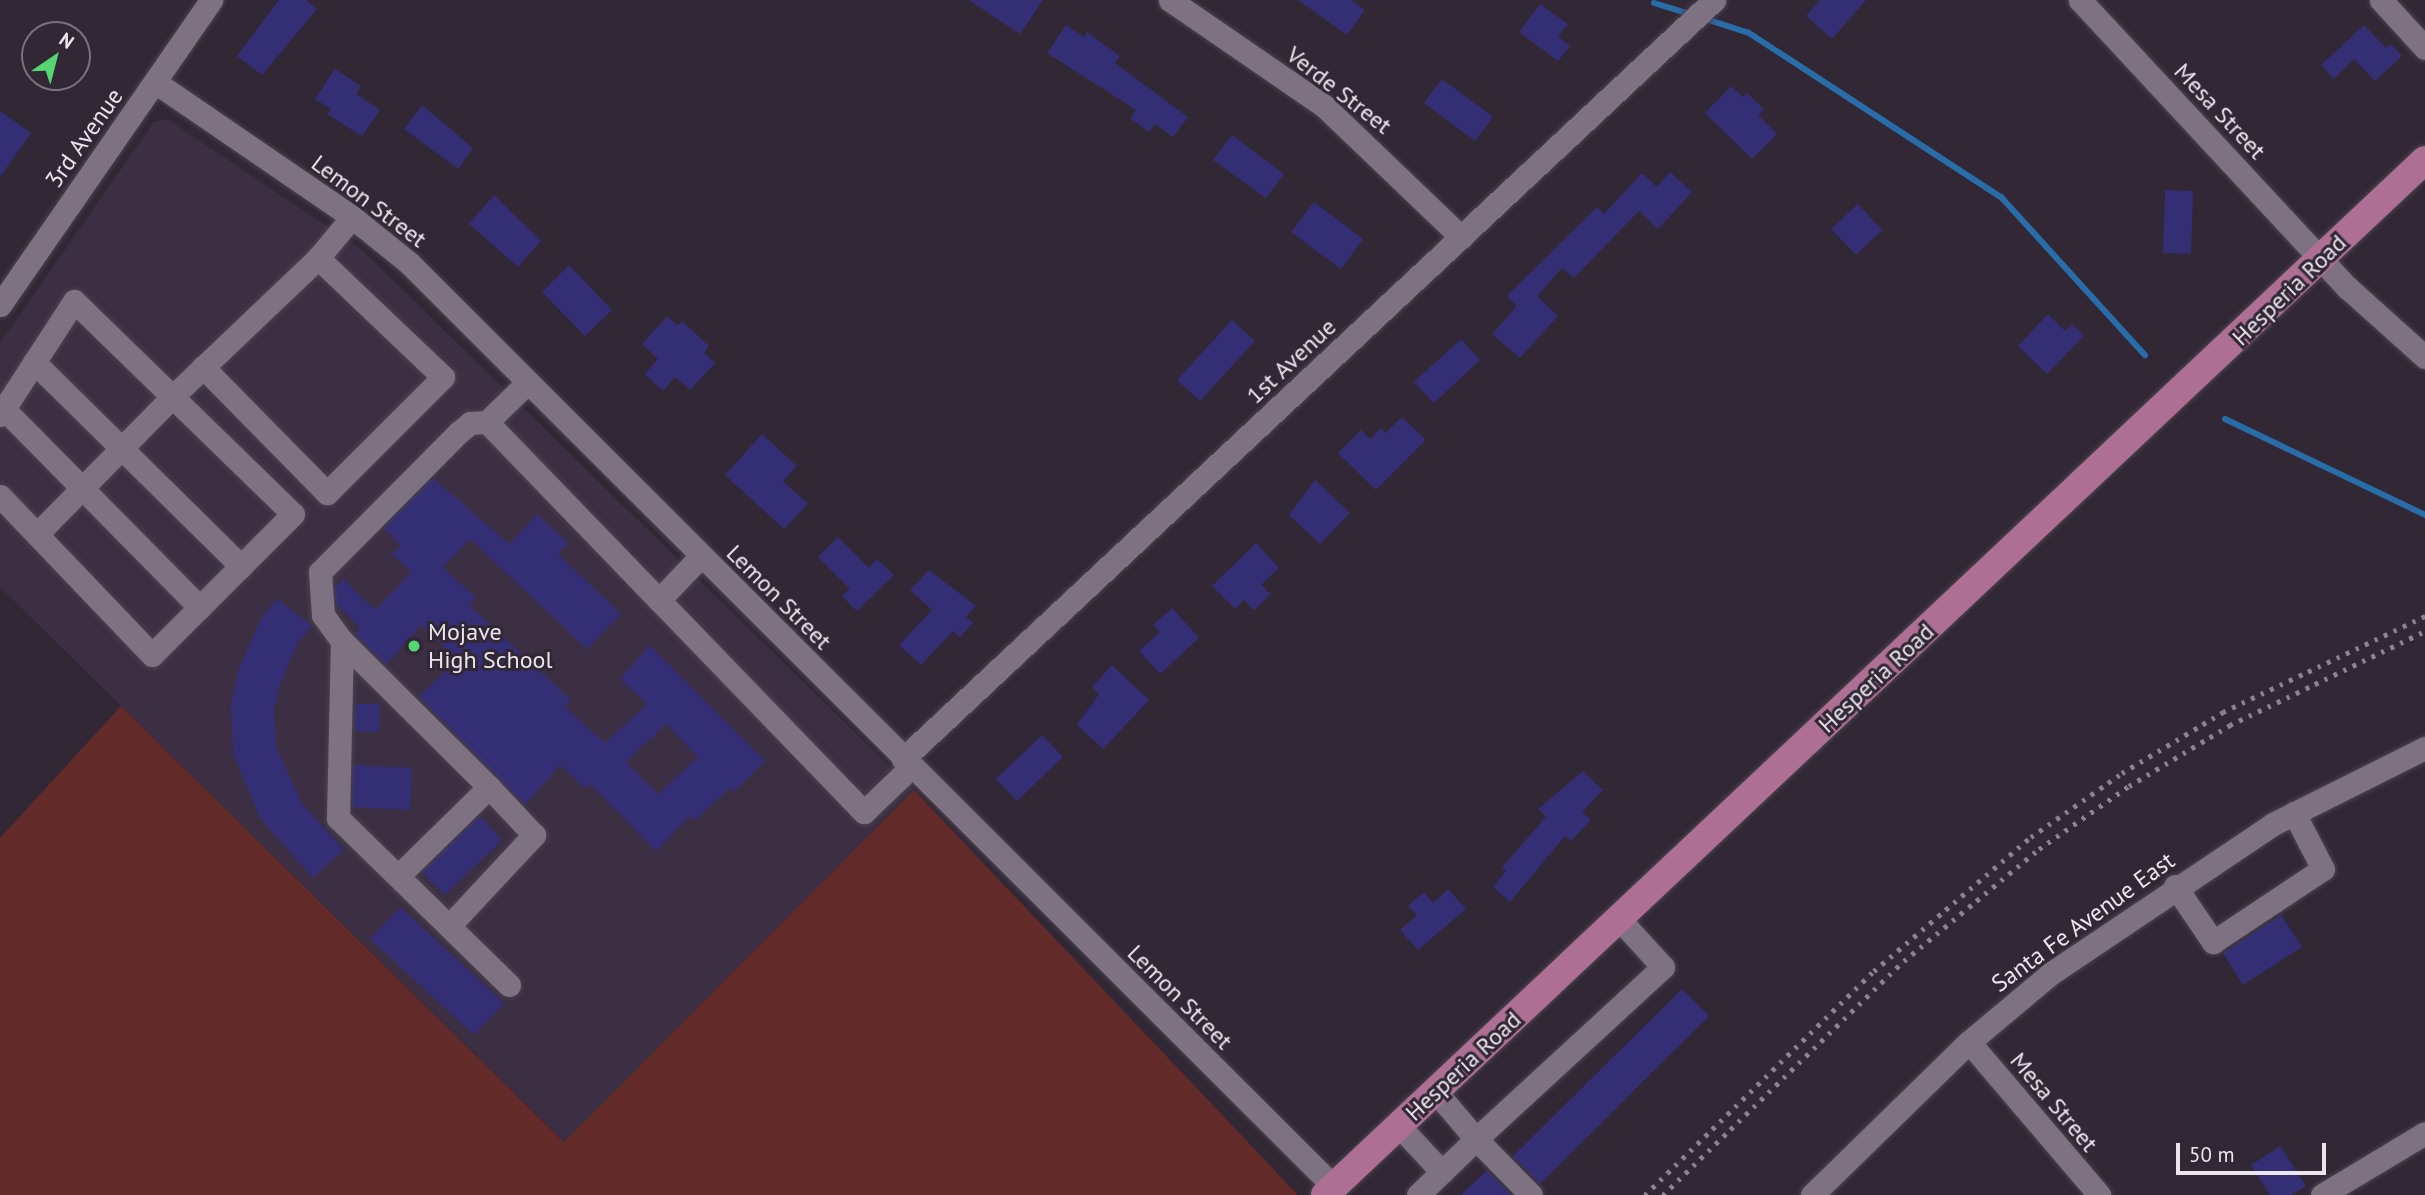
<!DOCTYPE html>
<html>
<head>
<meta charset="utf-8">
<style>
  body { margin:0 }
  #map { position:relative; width:2425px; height:1195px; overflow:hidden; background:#312735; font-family:"PT Sans",sans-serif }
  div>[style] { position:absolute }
  .built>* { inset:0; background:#3d2f43 }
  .green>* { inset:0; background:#622b2a }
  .stream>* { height:6px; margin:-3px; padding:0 3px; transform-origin:3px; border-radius:3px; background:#286ca8 }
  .building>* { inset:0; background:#342f75 }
  .roads { filter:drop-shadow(0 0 2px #4b434f) drop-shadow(0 0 2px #4b434f) }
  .minor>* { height:23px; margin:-11.5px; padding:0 11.5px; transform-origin:11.5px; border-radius:11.5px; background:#7d7182 }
  .major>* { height:28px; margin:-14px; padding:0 14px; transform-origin:14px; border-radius:14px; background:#ae6f94 }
  .rail>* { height:5px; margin-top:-2.5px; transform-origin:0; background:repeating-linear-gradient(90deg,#8c8490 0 3.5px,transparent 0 10.5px) }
  .dots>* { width:19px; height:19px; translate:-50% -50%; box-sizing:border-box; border:4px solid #312735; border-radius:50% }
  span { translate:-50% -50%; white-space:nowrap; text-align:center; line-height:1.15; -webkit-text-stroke:6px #312735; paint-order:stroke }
  .street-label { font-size:24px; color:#ebe5ee }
  .poi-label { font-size:24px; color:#ebe5ee }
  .left { translate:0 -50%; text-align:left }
  .north { position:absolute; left:21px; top:21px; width:70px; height:70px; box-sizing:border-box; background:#312735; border:2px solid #7b737f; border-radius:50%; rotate:35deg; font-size:19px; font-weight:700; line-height:28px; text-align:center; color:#ebe5ee }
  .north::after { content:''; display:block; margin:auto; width:24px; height:32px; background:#55d672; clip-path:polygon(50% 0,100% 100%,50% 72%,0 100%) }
  .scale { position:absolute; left:2176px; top:1143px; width:150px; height:32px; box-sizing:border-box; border:4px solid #ebe5ee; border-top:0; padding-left:9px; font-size:21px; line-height:24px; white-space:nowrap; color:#ebe5ee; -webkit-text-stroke:5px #312735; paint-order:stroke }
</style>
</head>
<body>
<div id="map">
  <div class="built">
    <i style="clip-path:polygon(167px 119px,362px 250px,914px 790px,565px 1142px,0 587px,0 343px,154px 122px)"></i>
  </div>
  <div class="green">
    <i style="clip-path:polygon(121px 706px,564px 1142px,914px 790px,1298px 1195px,0 1195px,0 838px)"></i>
  </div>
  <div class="stream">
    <i style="left:1654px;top:3px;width:37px;rotate:17deg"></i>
    <i style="left:1703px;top:18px;width:48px;rotate:18.1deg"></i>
    <i style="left:1749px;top:33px;width:301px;rotate:33.1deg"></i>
    <i style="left:2001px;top:197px;width:214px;rotate:47.7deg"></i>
    <i style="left:2225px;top:419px;width:222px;rotate:25.6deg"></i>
  </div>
  <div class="building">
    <i style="clip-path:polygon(279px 0,306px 0,317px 9px,262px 75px,237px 56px)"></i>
    <i style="clip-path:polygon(969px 0,1043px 0,1020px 34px)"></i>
    <i style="clip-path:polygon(1298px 0,1351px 0,1365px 10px,1347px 35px)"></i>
    <i style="clip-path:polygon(1820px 0,1866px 0,1832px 39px,1806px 16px)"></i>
    <i style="clip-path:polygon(1540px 4px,1568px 24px,1558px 36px,1570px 46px,1558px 61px,1519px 32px)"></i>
    <i style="clip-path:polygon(1066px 25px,1084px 37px,1087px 32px,1120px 56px,1115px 63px,1188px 117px,1173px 137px,1155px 124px,1149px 132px,1130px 118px,1136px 110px,1047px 53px)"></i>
    <i style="clip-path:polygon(2364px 25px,2386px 48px,2391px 44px,2402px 56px,2375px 81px,2354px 59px,2334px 79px,2321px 65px)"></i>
    <i style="clip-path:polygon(335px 69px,361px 86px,356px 94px,380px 110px,362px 136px,327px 114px,331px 109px,315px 99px)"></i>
    <i style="clip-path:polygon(1442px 79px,1493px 117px,1475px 141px,1424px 103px)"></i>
    <i style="clip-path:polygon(1731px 86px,1743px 97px,1747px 93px,1764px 109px,1758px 115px,1777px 134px,1752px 159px,1705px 113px)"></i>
    <i style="clip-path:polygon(422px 105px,473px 148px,458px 169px,404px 129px)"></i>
    <i style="clip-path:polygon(0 111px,31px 133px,0 177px)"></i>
    <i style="clip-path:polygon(1232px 135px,1284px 174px,1266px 198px,1213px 160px)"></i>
    <i style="clip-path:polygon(1670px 172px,1692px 192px,1658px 229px,1639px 211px,1574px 278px,1562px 268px,1537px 296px,1558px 316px,1520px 358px,1492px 334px,1517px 306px,1507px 296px,1597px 207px,1604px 214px,1642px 173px,1657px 187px)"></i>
    <i style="clip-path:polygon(2165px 190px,2193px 191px,2191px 254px,2163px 253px)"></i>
    <i style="clip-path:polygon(494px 195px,541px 241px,518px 267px,469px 224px)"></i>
    <i style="clip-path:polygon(1314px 202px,1363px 239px,1341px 269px,1291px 232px)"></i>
    <i style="clip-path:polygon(1858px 204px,1882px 230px,1856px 255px,1831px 229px)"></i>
    <i style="clip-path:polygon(569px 265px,612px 310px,585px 336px,542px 292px)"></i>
    <i style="clip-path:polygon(2048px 314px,2065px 331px,2072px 324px,2084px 336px,2047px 374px,2018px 346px)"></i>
    <i style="clip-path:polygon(667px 316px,677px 325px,682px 321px,709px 346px,704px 353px,715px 363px,690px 390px,675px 377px,663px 391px,645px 374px,658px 359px,642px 344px)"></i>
    <i style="clip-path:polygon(1232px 320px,1255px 341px,1200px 401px,1177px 380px)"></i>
    <i style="clip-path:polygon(1461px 339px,1480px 360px,1434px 403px,1414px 382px)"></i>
    <i style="clip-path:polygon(1402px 417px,1426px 440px,1376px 490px,1338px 453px,1361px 430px,1370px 439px,1381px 428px,1385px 433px)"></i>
    <i style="clip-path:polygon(762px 434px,797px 466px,783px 481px,808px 504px,784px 529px,725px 475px)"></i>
    <i style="clip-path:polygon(evenodd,433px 478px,509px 544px,537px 514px,568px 543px,558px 554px,621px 614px,587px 649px,470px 539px,443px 567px,476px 598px,469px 605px,571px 700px,565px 707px,605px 743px,647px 704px,620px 679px,650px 645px,765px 761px,734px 792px,730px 788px,694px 821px,690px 816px,656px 851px,590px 784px,585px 789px,560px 765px,525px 805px,419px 697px,457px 659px,421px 625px,386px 665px,355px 634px,360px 627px,336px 604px,335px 587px,343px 579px,375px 610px,411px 572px,392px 554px,401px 545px,383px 528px,433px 478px,666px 724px,698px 757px,658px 794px,626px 762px,666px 724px)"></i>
    <i style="clip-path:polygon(1315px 480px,1350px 513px,1320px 544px,1289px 515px)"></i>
    <i style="clip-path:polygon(838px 537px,869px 568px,877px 559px,894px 575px,857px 611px,842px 596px,850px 589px,818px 557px)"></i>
    <i style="clip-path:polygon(1256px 543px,1279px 568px,1261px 585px,1271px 594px,1254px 610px,1244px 600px,1235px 609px,1212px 586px)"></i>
    <i style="clip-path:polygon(929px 570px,976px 606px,966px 617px,973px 623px,960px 637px,953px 631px,921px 665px,899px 645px,932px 610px,910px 590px)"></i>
    <i style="clip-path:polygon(277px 599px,312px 625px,297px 644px,280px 684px,274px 709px,276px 746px,302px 804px,344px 849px,313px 878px,260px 818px,233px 753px,231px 705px,239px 668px,261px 619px)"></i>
    <i style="clip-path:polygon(1172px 608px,1199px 638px,1160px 674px,1139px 651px,1160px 632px,1153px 625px)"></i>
    <i style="clip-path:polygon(1112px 665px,1149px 700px,1103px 749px,1077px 725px,1099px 694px,1092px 687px)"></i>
    <i style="clip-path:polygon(355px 704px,379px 704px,379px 732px,354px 731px)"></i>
    <i style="clip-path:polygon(1042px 735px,1063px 757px,1017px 801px,996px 779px)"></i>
    <i style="clip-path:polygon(353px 765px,412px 768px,410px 810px,352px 807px)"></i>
    <i style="clip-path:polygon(1583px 771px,1603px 790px,1582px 812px,1591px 820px,1571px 841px,1565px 836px,1510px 902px,1493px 887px,1506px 871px,1502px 867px,1546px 817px,1538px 809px)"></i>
    <i style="clip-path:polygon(479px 816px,502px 840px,445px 895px,422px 872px)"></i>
    <i style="clip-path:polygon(1448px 889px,1466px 909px,1418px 950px,1400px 930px,1417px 915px,1408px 906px,1424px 892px,1433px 903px)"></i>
    <i style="clip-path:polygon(400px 907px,504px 1003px,474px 1035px,370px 939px)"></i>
    <i style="clip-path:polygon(2281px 915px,2302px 947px,2243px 985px,2223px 953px)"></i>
    <i style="clip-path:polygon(1682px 989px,1709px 1016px,1540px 1184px,1513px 1156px)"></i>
    <i style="clip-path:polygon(2280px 1146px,2306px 1186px,2291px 1195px,2270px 1195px,2251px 1165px)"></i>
    <i style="clip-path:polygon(1487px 1170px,1511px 1195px,1461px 1195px)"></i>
  </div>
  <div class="roads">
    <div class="minor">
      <i style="left:1170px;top:0;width:187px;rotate:34.5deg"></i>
      <i style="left:1324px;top:106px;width:190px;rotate:43.7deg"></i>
      <i style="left:2080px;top:0;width:393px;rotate:47.1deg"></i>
      <i style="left:2348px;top:288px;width:103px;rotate:41.9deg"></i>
      <i style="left:2381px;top:0;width:65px;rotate:47.5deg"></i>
      <i style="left:155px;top:82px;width:239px;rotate:34.4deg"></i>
      <i style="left:352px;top:217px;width:73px;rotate:38.9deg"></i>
      <i style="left:409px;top:263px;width:1307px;rotate:44.97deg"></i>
      <i style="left:0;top:305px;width:371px;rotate:-55.3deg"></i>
      <i style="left:34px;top:362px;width:291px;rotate:44.6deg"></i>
      <i style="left:203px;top:367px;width:177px;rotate:45.5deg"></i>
      <i style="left:327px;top:493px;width:164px;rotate:-45deg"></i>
      <i style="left:443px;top:377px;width:173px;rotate:-136.4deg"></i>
      <i style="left:528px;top:382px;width:57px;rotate:135.7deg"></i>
      <i style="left:487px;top:422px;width:248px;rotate:46deg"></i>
      <i style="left:4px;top:409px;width:279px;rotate:45.4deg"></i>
      <i style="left:0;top:415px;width:136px;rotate:-57deg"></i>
      <i style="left:74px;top:301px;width:305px;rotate:44.2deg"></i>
      <i style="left:293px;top:514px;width:199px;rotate:135deg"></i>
      <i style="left:152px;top:655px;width:220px;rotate:-133.7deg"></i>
      <i style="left:487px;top:422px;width:17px;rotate:177deg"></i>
      <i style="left:470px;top:423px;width:16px;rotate:140deg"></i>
      <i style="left:458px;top:433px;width:196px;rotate:134.8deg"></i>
      <i style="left:320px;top:572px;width:43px;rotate:86deg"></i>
      <i style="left:323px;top:615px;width:32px;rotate:54deg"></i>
      <i style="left:342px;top:641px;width:177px;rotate:91.3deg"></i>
      <i style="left:338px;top:818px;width:239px;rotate:44.3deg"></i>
      <i style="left:37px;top:534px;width:191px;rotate:-45.4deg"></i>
      <i style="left:171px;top:398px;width:203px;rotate:-43.6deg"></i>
      <i style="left:318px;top:258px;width:53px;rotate:-50.3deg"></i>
      <i style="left:701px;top:556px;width:61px;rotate:133.7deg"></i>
      <i style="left:659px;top:600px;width:295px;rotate:46deg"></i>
      <i style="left:864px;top:812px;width:65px;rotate:-43.8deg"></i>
      <i style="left:342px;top:641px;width:207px;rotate:44.8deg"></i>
      <i style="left:489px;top:787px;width:127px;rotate:135.6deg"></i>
      <i style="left:903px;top:759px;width:1111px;rotate:-43.1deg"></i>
      <i style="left:2175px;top:886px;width:68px;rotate:55.8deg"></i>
      <i style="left:2213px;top:942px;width:132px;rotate:-33.6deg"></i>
      <i style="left:2323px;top:869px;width:63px;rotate:-117.4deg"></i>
      <i style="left:449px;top:926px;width:125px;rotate:-47deg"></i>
      <i style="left:534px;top:835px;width:66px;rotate:-133.2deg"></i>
      <i style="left:1969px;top:1042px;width:201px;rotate:49.6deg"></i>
      <i style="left:1436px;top:1092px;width:62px;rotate:49.6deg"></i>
      <i style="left:1476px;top:1139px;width:254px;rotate:-42.6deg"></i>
      <i style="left:1663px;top:967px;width:65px;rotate:-132.5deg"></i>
      <i style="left:1399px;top:1126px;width:63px;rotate:46.9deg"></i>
      <i style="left:1418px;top:1195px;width:81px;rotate:-44deg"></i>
      <i style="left:1476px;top:1139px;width:78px;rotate:45.5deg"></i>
      <i style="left:1812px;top:1195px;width:219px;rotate:-44.3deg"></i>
      <i style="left:1969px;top:1042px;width:106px;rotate:-40deg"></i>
      <i style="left:2050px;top:974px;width:269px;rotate:-33.9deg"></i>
      <i style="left:2273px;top:824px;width:170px;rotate:-26.6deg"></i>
      <i style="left:2322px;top:1195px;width:120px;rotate:-31deg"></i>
    </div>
    <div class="major">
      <i style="left:1325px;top:1195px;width:1510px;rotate:-43.26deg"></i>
    </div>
  </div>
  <div class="rail">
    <i style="left:1645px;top:1195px;width:320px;rotate:-44.4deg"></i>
    <i style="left:1874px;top:971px;width:206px;rotate:-40.5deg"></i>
    <i style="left:2031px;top:837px;width:111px;rotate:-35.1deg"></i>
    <i style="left:2122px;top:773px;width:118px;rotate:-31.1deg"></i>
    <i style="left:2223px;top:712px;width:224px;rotate:-25.4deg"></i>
    <i style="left:1663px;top:1195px;width:336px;rotate:-44.2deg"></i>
    <i style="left:1904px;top:961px;width:175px;rotate:-39.7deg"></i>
    <i style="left:2039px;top:849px;width:110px;rotate:-35deg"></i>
    <i style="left:2129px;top:786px;width:118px;rotate:-31.1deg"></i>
    <i style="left:2230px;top:725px;width:216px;rotate:-25.7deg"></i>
  </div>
  <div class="dots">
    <i style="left:414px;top:646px;background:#55d672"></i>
  </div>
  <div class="street-label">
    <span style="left:1339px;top:90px;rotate:38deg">Verde Street</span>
    <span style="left:2220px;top:111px;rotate:47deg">Mesa Street</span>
    <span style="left:84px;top:138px;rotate:-55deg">3rd Avenue</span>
    <span style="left:369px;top:201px;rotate:37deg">Lemon Street</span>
    <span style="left:2289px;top:290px;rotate:-44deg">Hesperia Road</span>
    <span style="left:1291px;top:361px;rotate:-43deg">1st Avenue</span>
    <span style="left:779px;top:597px;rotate:45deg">Lemon Street</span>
    <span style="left:1876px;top:678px;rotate:-43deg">Hesperia Road</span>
    <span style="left:2083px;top:922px;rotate:-36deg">Santa Fe Avenue East</span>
    <span style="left:1180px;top:997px;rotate:45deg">Lemon Street</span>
    <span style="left:1463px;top:1066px;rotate:-43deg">Hesperia Road</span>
    <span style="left:2054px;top:1102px;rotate:50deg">Mesa Street</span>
  </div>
  <div class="poi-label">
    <span class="left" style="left:428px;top:646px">Mojave<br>High School</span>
  </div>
  <div class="north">N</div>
  <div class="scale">50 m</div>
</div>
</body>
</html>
